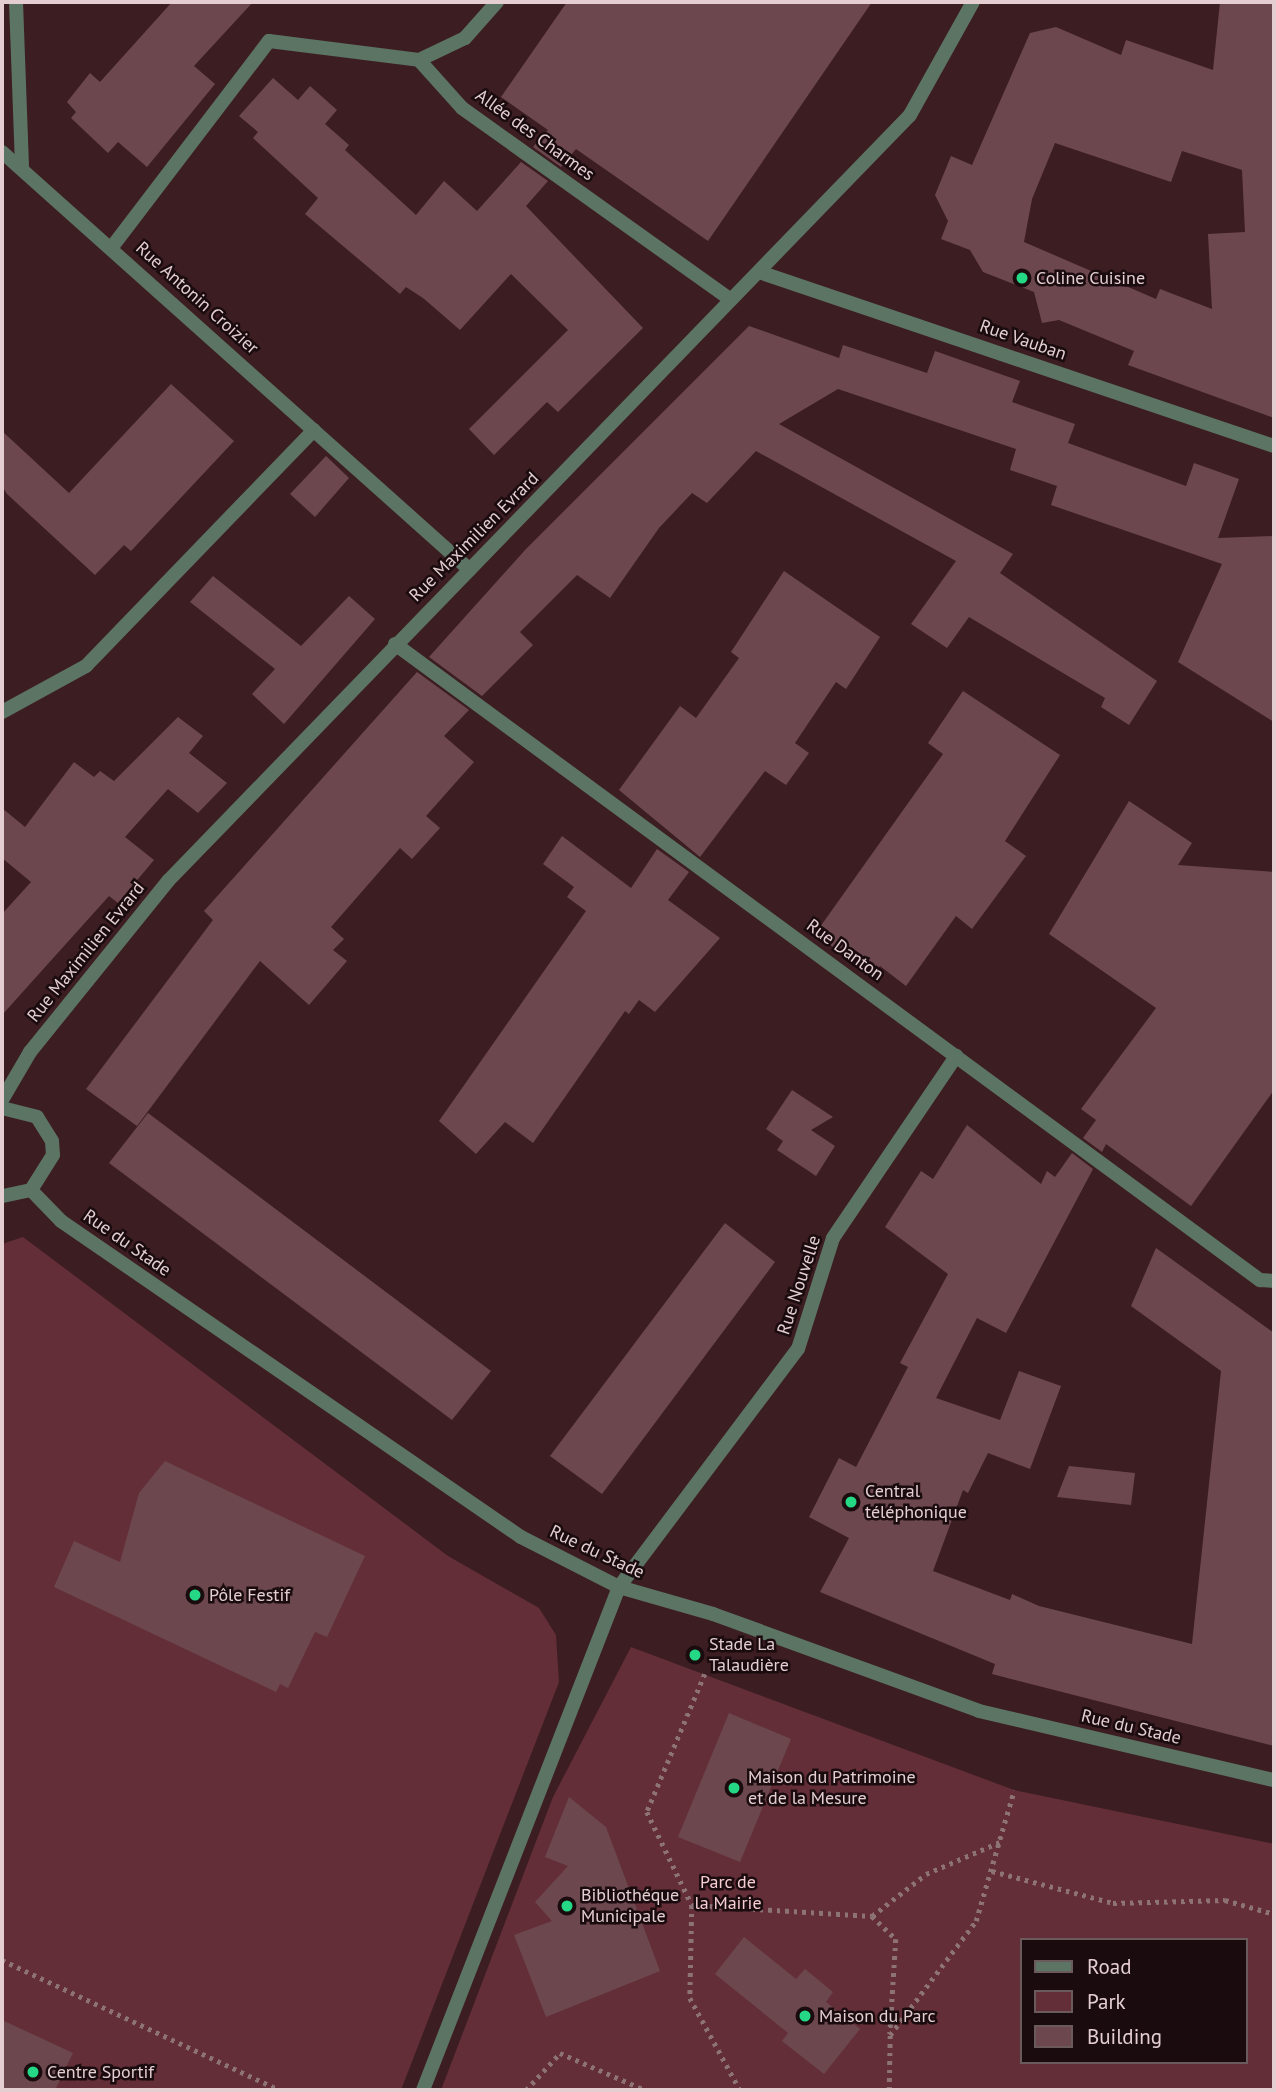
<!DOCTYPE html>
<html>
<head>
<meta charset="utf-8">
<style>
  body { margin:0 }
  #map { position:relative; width:1276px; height:2092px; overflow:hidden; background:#3c1d22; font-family:"PT Sans",sans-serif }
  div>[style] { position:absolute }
  .green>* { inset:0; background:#632e38 }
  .building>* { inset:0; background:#6c484e }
  .path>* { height:4.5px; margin-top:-2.25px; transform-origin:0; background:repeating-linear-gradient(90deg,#8d7276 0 3.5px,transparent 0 8.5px) }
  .minor>* { height:14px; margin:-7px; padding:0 7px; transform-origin:7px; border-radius:7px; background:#5c7464 }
  .dots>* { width:19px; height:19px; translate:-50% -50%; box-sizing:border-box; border:4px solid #1a0c0e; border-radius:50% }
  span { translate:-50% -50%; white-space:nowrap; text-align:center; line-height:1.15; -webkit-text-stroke:5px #1a0c0e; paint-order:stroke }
  .street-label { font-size:18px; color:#e4ced1 }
  .poi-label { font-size:18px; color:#e4ced1 }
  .left { translate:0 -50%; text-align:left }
  .park-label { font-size:18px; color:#f6cdd2 }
  .frame { position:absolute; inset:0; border:4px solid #e4ced1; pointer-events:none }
  .legend { position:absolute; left:1020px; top:1938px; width:228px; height:126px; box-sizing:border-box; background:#1a0c0e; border:2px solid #6b5a5c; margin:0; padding:9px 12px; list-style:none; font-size:21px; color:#e4ced1 }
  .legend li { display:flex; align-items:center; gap:14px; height:35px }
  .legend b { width:35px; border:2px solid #6b5a5c }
</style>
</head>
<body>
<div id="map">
  <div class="green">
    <i style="clip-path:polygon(23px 1237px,448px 1556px,539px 1608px,556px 1635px,559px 1682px,401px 2090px,2px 2090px,2px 1244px)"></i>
    <i style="clip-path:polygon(evenodd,631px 1647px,1014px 1790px,1274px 1844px,1274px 2090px,441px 2090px,553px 1797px,631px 1647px,1022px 1940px,1246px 1940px,1246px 2062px,1022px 2062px,1022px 1940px)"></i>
  </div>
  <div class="building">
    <i style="clip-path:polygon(172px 2px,253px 2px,194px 66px,215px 84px,147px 167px,118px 142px,108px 153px,71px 118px,76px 112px,67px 102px,90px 73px,100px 82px)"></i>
    <i style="clip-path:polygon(567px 2px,872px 2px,708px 241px,576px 149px,561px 167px,533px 147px,548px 130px,501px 97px)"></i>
    <i style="clip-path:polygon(evenodd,1220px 2px,1274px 2px,1274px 418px,1128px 365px,1134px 351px,1059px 320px,1042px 323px,1034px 292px,983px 272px,970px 250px,941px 239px,948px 221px,935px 195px,951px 156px,972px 165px,1030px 33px,1056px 27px,1121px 55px,1126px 40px,1213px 70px,1220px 2px,1055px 143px,1171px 182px,1182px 151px,1242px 170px,1245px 232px,1208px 234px,1212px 309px,1160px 289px,1156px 299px,1024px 242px,1032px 199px,1055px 143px)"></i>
    <i style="clip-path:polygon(273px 78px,298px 100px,310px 86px,337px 110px,325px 124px,349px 145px,345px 150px,416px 215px,444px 181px,477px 211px,521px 162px,548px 181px,526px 206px,643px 328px,558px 412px,547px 402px,494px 455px,469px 429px,568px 330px,511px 274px,460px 330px,423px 298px,406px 287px,400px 294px,305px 214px,318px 198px,253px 138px,258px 132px,239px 116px)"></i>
    <i style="clip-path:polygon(749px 326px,839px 358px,843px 345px,927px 373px,935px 351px,1020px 381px,1012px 402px,1075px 424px,1068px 443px,1186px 486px,1194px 463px,1239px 479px,1218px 538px,1274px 536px,1274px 722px,1178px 662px,1222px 564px,1051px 505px,1057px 486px,1010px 470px,1016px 449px,838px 389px,779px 424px,1013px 554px,1000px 573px,1157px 681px,1129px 725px,1101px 707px,1105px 698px,969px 617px,947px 648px,911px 624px,956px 561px,756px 451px,707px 503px,692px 493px,659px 528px,610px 598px,577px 575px,520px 632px,533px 645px,482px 696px,429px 657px,526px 549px)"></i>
    <i style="clip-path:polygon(171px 384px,234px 441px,131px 551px,124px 545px,95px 575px,7px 494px,2px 486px,2px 431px,69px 493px)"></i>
    <i style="clip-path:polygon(326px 456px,349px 478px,315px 517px,290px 494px)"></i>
    <i style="clip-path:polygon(784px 571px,880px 637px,846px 689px,836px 682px,795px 743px,809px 753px,786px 785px,765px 771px,700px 857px,619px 790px,680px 706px,696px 718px,739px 658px,731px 652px)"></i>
    <i style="clip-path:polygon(213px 576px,301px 646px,349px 596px,375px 619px,284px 724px,252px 694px,275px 669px,190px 602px)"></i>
    <i style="clip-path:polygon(417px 672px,469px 710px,444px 736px,474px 762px,426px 816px,440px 828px,412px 859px,400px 848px,331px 927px,344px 939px,333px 950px,347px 961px,309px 1005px,260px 961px,137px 1126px,86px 1089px,213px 920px,204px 911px)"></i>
    <i style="clip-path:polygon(963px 691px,1060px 755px,1005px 841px,1026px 856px,972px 929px,956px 916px,906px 986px,880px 966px,873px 976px,815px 934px,943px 754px,928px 743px)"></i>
    <i style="clip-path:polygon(178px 717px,203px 736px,189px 753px,227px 783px,198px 813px,168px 789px,125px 837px,154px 860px,118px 903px,109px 896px,2px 1015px,2px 914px,31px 882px,2px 858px,2px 808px,25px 827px,74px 762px,94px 777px,100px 771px,114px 781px)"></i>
    <i style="clip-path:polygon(1129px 801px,1192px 843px,1178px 865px,1274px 872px,1274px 1090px,1191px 1206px,1106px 1144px,1102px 1152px,1083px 1138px,1096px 1120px,1081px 1109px,1156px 1008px,1049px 934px)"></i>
    <i style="clip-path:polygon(562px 836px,631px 888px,657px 849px,689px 872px,668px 900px,720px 938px,655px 1012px,639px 1000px,629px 1014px,625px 1011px,533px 1143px,505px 1122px,476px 1154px,439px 1121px,586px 911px,567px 897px,574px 887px,543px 864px)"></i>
    <i style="clip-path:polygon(792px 1090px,833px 1117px,811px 1130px,835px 1146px,816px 1176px,777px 1150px,783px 1141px,766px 1129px)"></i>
    <i style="clip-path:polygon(148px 1113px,491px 1371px,452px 1420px,109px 1163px)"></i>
    <i style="clip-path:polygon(967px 1125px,1041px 1184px,1047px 1171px,1055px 1177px,1072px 1153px,1093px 1169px,1006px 1333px,977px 1318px,936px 1398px,1000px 1420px,1019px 1371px,1061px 1386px,1030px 1469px,988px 1453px,968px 1493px,963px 1490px,933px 1571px,1010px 1600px,1012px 1594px,1039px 1606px,1192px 1644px,1221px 1371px,1131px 1306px,1156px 1248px,1274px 1333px,1274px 1746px,992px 1674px,995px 1664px,820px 1592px,849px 1538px,809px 1517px,839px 1458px,856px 1467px,908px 1367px,900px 1363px,948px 1274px,885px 1227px,921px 1171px,933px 1179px)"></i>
    <i style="clip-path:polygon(725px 1223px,775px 1262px,602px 1494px,550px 1456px)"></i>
    <i style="clip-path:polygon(165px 1461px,365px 1556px,327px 1637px,315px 1632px,288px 1688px,280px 1684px,276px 1692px,54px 1587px,74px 1541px,120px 1562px,139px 1493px)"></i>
    <i style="clip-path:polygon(1069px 1466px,1135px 1473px,1131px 1505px,1057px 1497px)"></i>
    <i style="clip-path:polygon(729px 1713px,791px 1739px,740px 1862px,678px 1837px)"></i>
    <i style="clip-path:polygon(569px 1797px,606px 1827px,660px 1971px,546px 2017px,514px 1935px,552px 1921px,535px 1902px,568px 1866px,545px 1857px)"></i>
    <i style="clip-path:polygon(744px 1937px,796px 1979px,805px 1969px,833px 1992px,826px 2002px,860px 2029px,824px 2074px,782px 2041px,788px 2033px,715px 1974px)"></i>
    <i style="clip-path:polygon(2px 2020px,73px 2053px,55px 2090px,2px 2090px)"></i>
  </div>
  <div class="path">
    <i style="left:705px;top:1674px;width:150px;rotate:112.8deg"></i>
    <i style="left:647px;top:1812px;width:103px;rotate:64.2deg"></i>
    <i style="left:692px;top:1905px;width:93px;rotate:91.2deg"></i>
    <i style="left:690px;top:1998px;width:105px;rotate:61.5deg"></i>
    <i style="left:992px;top:1871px;width:125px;rotate:14.8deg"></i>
    <i style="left:1113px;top:1903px;width:112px;rotate:-1.5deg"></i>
    <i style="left:1225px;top:1900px;width:51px;rotate:15.9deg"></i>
    <i style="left:692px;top:1905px;width:180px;rotate:3.5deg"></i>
    <i style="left:872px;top:1916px;width:68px;rotate:-37.9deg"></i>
    <i style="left:926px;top:1874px;width:81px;rotate:-23.4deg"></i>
    <i style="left:872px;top:1916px;width:33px;rotate:44deg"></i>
    <i style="left:896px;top:1939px;width:95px;rotate:93.6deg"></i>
    <i style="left:2px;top:1960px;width:307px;rotate:25.1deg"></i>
    <i style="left:526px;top:2090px;width:50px;rotate:-47.4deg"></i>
    <i style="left:560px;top:2053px;width:93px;rotate:23.5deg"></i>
    <i style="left:889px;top:2090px;width:55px;rotate:-89deg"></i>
    <i style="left:890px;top:2035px;width:143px;rotate:-53deg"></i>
    <i style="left:976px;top:1921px;width:136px;rotate:-73.8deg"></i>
  </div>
  <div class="minor">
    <i style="left:16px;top:2px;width:166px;rotate:87.9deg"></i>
    <i style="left:419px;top:60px;width:51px;rotate:-25.6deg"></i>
    <i style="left:465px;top:38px;width:48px;rotate:-48.4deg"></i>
    <i style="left:2px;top:152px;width:627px;rotate:41.77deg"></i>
    <i style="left:112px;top:247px;width:259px;rotate:-52.7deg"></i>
    <i style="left:269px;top:41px;width:151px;rotate:7.2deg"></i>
    <i style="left:419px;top:60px;width:64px;rotate:48.1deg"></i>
    <i style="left:462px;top:108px;width:330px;rotate:35.5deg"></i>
    <i style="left:759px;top:272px;width:544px;rotate:18.67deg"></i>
    <i style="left:395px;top:644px;width:1074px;rotate:36.33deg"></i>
    <i style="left:1260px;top:1280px;width:14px;rotate:4deg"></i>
    <i style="left:2px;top:712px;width:96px;rotate:-28.7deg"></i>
    <i style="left:86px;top:666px;width:328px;rotate:-46deg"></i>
    <i style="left:2px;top:1100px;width:56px;rotate:-59.7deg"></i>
    <i style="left:30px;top:1052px;width:220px;rotate:-51.1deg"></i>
    <i style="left:168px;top:881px;width:1066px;rotate:-45.91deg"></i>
    <i style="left:910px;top:115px;width:129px;rotate:-60.9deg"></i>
    <i style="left:2px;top:1108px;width:36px;rotate:14deg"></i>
    <i style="left:37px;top:1117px;width:28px;rotate:58deg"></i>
    <i style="left:52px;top:1141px;width:14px;rotate:86deg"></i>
    <i style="left:53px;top:1155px;width:41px;rotate:122.2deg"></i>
    <i style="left:31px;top:1190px;width:30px;rotate:168deg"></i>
    <i style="left:31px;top:1190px;width:43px;rotate:45.9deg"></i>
    <i style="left:61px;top:1221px;width:558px;rotate:34.49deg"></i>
    <i style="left:521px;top:1537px;width:110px;rotate:27deg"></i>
    <i style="left:619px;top:1587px;width:98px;rotate:16deg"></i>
    <i style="left:713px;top:1614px;width:283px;rotate:20deg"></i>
    <i style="left:979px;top:1711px;width:303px;rotate:13.2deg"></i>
    <i style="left:423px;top:2090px;width:540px;rotate:-68.71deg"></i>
    <i style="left:619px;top:1587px;width:298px;rotate:-53.1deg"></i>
    <i style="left:798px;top:1349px;width:116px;rotate:-72.5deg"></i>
    <i style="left:833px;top:1238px;width:220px;rotate:-55.9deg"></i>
  </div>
  <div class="dots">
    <i style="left:1022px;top:278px;background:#25d886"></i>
    <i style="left:851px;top:1502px;background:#25d886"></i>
    <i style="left:195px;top:1595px;background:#25d886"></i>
    <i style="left:695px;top:1655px;background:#25d886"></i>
    <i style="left:734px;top:1788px;background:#25d886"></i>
    <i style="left:567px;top:1906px;background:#25d886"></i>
    <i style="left:805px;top:2016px;background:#25d886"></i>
    <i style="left:33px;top:2072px;background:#25d886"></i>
  </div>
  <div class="street-label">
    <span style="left:535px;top:135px;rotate:36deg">Allée des Charmes</span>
    <span style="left:197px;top:298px;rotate:42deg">Rue Antonin Croizier</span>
    <span style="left:1023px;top:340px;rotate:19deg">Rue Vauban</span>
    <span style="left:474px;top:537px;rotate:-45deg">Rue Maximilien Evrard</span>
    <span style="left:845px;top:950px;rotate:36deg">Rue Danton</span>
    <span style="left:86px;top:952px;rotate:-51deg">Rue Maximilien Evrard</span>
    <span style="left:127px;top:1243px;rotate:35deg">Rue du Stade</span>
    <span style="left:799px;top:1285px;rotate:-72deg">Rue Nouvelle</span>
    <span style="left:597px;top:1552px;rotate:25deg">Rue du Stade</span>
    <span style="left:1131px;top:1727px;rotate:13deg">Rue du Stade</span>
  </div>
  <div class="poi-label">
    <span class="left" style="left:1036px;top:278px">Coline Cuisine</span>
    <span class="left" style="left:865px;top:1502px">Central<br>téléphonique</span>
    <span class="left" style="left:209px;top:1595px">Pôle Festif</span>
    <span class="left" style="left:709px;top:1655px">Stade La<br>Talaudière</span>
    <span class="left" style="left:748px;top:1788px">Maison du Patrimoine<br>et de la Mesure</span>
    <span class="left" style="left:581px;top:1906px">Bibliothéque<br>Municipale</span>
    <span class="left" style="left:819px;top:2016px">Maison du Parc</span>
    <span class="left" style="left:47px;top:2072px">Centre Sportif</span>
  </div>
  <div class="park-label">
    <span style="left:728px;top:1893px">Parc de<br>la Mairie</span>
  </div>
  <div class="frame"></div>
  <ul class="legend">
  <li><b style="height:9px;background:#5c7464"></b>Road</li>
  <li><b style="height:19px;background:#632e38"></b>Park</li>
  <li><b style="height:19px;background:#6c484e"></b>Building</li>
  </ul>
</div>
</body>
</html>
